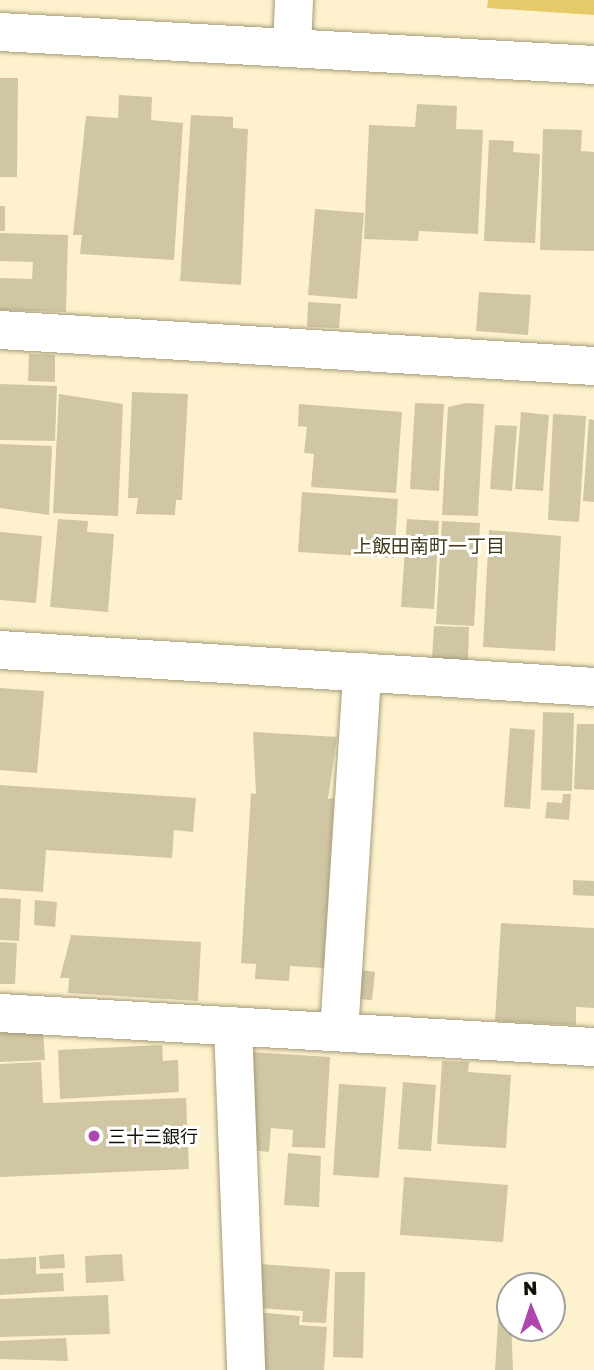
<!DOCTYPE html>
<html>
<head>
<meta charset="utf-8">
<style>
  body { margin:0 }
  #map { position:relative; width:594px; height:1370px; overflow:hidden; background:#fdf2cd; font-family:"Golos Text","Noto Sans JP",sans-serif }
  div>[style] { position:absolute }
  .green>* { inset:0; background:#e6c969 }
  .building>* { inset:0; background:#d1c6a3 }
  .roads { filter:drop-shadow(0 0 2px #a59a78) drop-shadow(0 0 2px #a59a78) }
  .minor>* { height:38px; margin:-19px; padding:0 19px; transform-origin:19px; border-radius:19px; background:#fff }
  .dots>* { width:19px; height:19px; translate:-50% -50%; box-sizing:border-box; border:4px solid #fff; border-radius:50% }
  span { translate:-50% -50%; white-space:nowrap; text-align:center; line-height:1.15; -webkit-text-stroke:6px #fff; paint-order:stroke }
  .poi-label { font-size:18px; color:#130f04 }
  .left { translate:0 -50%; text-align:left }
  .neighbourhood-label { font-size:19px; color:#43391a }
  .north { position:absolute; left:496px; top:1272px; width:70px; height:70px; box-sizing:border-box; background:#fff; border:2px solid #a19f9b; border-radius:50%; rotate:358deg; font-size:19px; font-weight:700; line-height:28px; text-align:center; color:#130f04 }
  .north::after { content:''; display:block; margin:auto; width:24px; height:32px; background:#ad47ab; clip-path:polygon(50% 0,100% 100%,50% 72%,0 100%) }
</style>
</head>
<body>
<div id="map">
  <div class="green">
    <i style="clip-path:polygon(488px 0,594px 0,594px 15px,487px 8px)"></i>
  </div>
  <div class="building">
    <i style="clip-path:polygon(0 78px,18px 78px,17px 177px,0 177px)"></i>
    <i style="clip-path:polygon(119px 95px,152px 97px,151px 120px,183px 123px,174px 260px,80px 254px,82px 235px,73px 235px,86px 116px,118px 118px)"></i>
    <i style="clip-path:polygon(417px 104px,457px 106px,456px 129px,483px 130px,478px 234px,419px 231px,418px 241px,364px 239px,369px 125px,415px 127px)"></i>
    <i style="clip-path:polygon(191px 115px,233px 117px,233px 128px,248px 129px,241px 285px,180px 281px)"></i>
    <i style="clip-path:polygon(543px 129px,582px 130px,581px 151px,594px 152px,594px 251px,540px 250px)"></i>
    <i style="clip-path:polygon(489px 140px,514px 141px,513px 152px,540px 154px,535px 243px,484px 241px)"></i>
    <i style="clip-path:polygon(0 206px,5px 206px,5px 231px,0 231px)"></i>
    <i style="clip-path:polygon(315px 209px,364px 213px,357px 299px,308px 295px)"></i>
    <i style="clip-path:polygon(0 233px,68px 235px,66px 312px,0 310px,0 278px,32px 279px,33px 262px,0 261px)"></i>
    <i style="clip-path:polygon(479px 292px,531px 295px,528px 335px,476px 331px)"></i>
    <i style="clip-path:polygon(308px 302px,341px 304px,339px 328px,307px 327px)"></i>
    <i style="clip-path:polygon(29px 354px,55px 355px,55px 382px,28px 381px)"></i>
    <i style="clip-path:polygon(0 384px,57px 386px,55px 441px,0 440px)"></i>
    <i style="clip-path:polygon(132px 392px,188px 394px,182px 500px,176px 500px,175px 515px,136px 514px,138px 498px,128px 498px)"></i>
    <i style="clip-path:polygon(59px 394px,123px 404px,118px 516px,53px 513px)"></i>
    <i style="clip-path:polygon(415px 403px,444px 404px,439px 491px,410px 489px)"></i>
    <i style="clip-path:polygon(466px 403px,484px 404px,478px 516px,442px 515px,448px 407px)"></i>
    <i style="clip-path:polygon(299px 404px,402px 412px,396px 493px,311px 487px,314px 454px,304px 453px,307px 427px,298px 426px)"></i>
    <i style="clip-path:polygon(521px 412px,549px 415px,543px 491px,515px 489px)"></i>
    <i style="clip-path:polygon(553px 414px,586px 416px,579px 522px,548px 520px)"></i>
    <i style="clip-path:polygon(589px 419px,594px 420px,594px 502px,583px 501px)"></i>
    <i style="clip-path:polygon(495px 425px,517px 426px,512px 491px,490px 489px)"></i>
    <i style="clip-path:polygon(0 444px,52px 446px,49px 515px,0 508px)"></i>
    <i style="clip-path:polygon(302px 492px,398px 499px,394px 558px,298px 552px)"></i>
    <i style="clip-path:polygon(58px 519px,88px 521px,87px 532px,114px 534px,108px 612px,50px 607px)"></i>
    <i style="clip-path:polygon(407px 519px,439px 521px,434px 609px,401px 607px)"></i>
    <i style="clip-path:polygon(442px 521px,480px 523px,474px 626px,436px 624px)"></i>
    <i style="clip-path:polygon(489px 530px,561px 536px,555px 651px,483px 647px)"></i>
    <i style="clip-path:polygon(0 532px,42px 536px,36px 603px,0 600px)"></i>
    <i style="clip-path:polygon(434px 626px,469px 627px,468px 660px,432px 658px)"></i>
    <i style="clip-path:polygon(0 688px,44px 691px,37px 773px,0 770px)"></i>
    <i style="clip-path:polygon(543px 712px,574px 713px,572px 791px,541px 790px)"></i>
    <i style="clip-path:polygon(577px 724px,594px 724px,594px 790px,574px 789px)"></i>
    <i style="clip-path:polygon(510px 728px,535px 730px,530px 809px,504px 807px)"></i>
    <i style="clip-path:polygon(253px 732px,337px 737px,328px 799px,334px 798px,324px 968px,290px 966px,289px 981px,255px 979px,256px 964px,241px 963px,251px 793px,256px 794px)"></i>
    <i style="clip-path:polygon(0 785px,196px 798px,193px 832px,174px 830px,172px 858px,46px 850px,43px 892px,0 889px)"></i>
    <i style="clip-path:polygon(563px 794px,571px 794px,569px 820px,545px 818px,547px 802px,562px 803px)"></i>
    <i style="clip-path:polygon(573px 880px,594px 881px,594px 896px,573px 895px)"></i>
    <i style="clip-path:polygon(0 898px,21px 899px,19px 941px,0 940px)"></i>
    <i style="clip-path:polygon(35px 900px,57px 902px,55px 927px,34px 925px)"></i>
    <i style="clip-path:polygon(501px 923px,594px 928px,594px 1008px,576px 1007px,576px 1025px,495px 1021px)"></i>
    <i style="clip-path:polygon(71px 935px,201px 942px,198px 1001px,68px 993px,69px 978px,60px 978px)"></i>
    <i style="clip-path:polygon(0 942px,17px 943px,15px 984px,0 984px)"></i>
    <i style="clip-path:polygon(362px 970px,375px 972px,372px 1000px,359px 999px)"></i>
    <i style="clip-path:polygon(43px 1030px,45px 1060px,0 1062px,0 1033px)"></i>
    <i style="clip-path:polygon(162px 1045px,163px 1061px,178px 1060px,179px 1092px,60px 1099px,58px 1050px)"></i>
    <i style="clip-path:polygon(250px 1052px,330px 1057px,325px 1148px,292px 1147px,293px 1130px,271px 1128px,269px 1152px,251px 1150px)"></i>
    <i style="clip-path:polygon(442px 1061px,469px 1062px,468px 1072px,511px 1075px,506px 1148px,437px 1144px)"></i>
    <i style="clip-path:polygon(41px 1062px,43px 1103px,186px 1098px,189px 1169px,0 1177px,0 1064px)"></i>
    <i style="clip-path:polygon(403px 1082px,436px 1085px,431px 1151px,398px 1149px)"></i>
    <i style="clip-path:polygon(339px 1084px,386px 1087px,379px 1178px,333px 1175px)"></i>
    <i style="clip-path:polygon(288px 1153px,321px 1156px,319px 1207px,284px 1205px)"></i>
    <i style="clip-path:polygon(404px 1177px,508px 1185px,503px 1242px,400px 1235px)"></i>
    <i style="clip-path:polygon(64px 1254px,65px 1268px,40px 1269px,39px 1256px)"></i>
    <i style="clip-path:polygon(122px 1254px,124px 1281px,86px 1283px,85px 1256px)"></i>
    <i style="clip-path:polygon(36px 1257px,36px 1274px,63px 1273px,64px 1291px,0 1295px,0 1259px)"></i>
    <i style="clip-path:polygon(259px 1264px,330px 1269px,326px 1323px,302px 1322px,303px 1311px,256px 1308px)"></i>
    <i style="clip-path:polygon(335px 1272px,365px 1272px,363px 1358px,333px 1357px)"></i>
    <i style="clip-path:polygon(500px 1291px,510px 1292px,513px 1370px,495px 1370px)"></i>
    <i style="clip-path:polygon(108px 1295px,110px 1334px,0 1337px,0 1299px)"></i>
    <i style="clip-path:polygon(256px 1312px,300px 1316px,299px 1325px,327px 1327px,324px 1370px,261px 1370px)"></i>
    <i style="clip-path:polygon(66px 1338px,68px 1361px,0 1359px,0 1341px)"></i>
  </div>
  <div class="roads">
    <div class="minor">
      <i style="left:0;top:32px;width:595px;rotate:3.18deg"></i>
      <i style="left:292px;top:48px;width:48px;rotate:-87.6deg"></i>
      <i style="left:0;top:330px;width:595px;rotate:3.47deg"></i>
      <i style="left:0;top:650px;width:595px;rotate:3.56deg"></i>
      <i style="left:0;top:1013px;width:595px;rotate:3.28deg"></i>
      <i style="left:233px;top:1026px;width:344px;rotate:87.8deg"></i>
      <i style="left:339px;top:1032px;width:361px;rotate:-86.3deg"></i>
    </div>
  </div>
  <div class="dots">
    <i style="left:94px;top:1136px;background:#ad47ab"></i>
  </div>
  <div class="poi-label">
    <span class="left" style="left:108px;top:1136px">三十三銀行</span>
  </div>
  <div class="neighbourhood-label">
    <span style="left:429px;top:546px">上飯田南町一丁目</span>
  </div>
  <div class="north">N</div>
</div>
</body>
</html>
